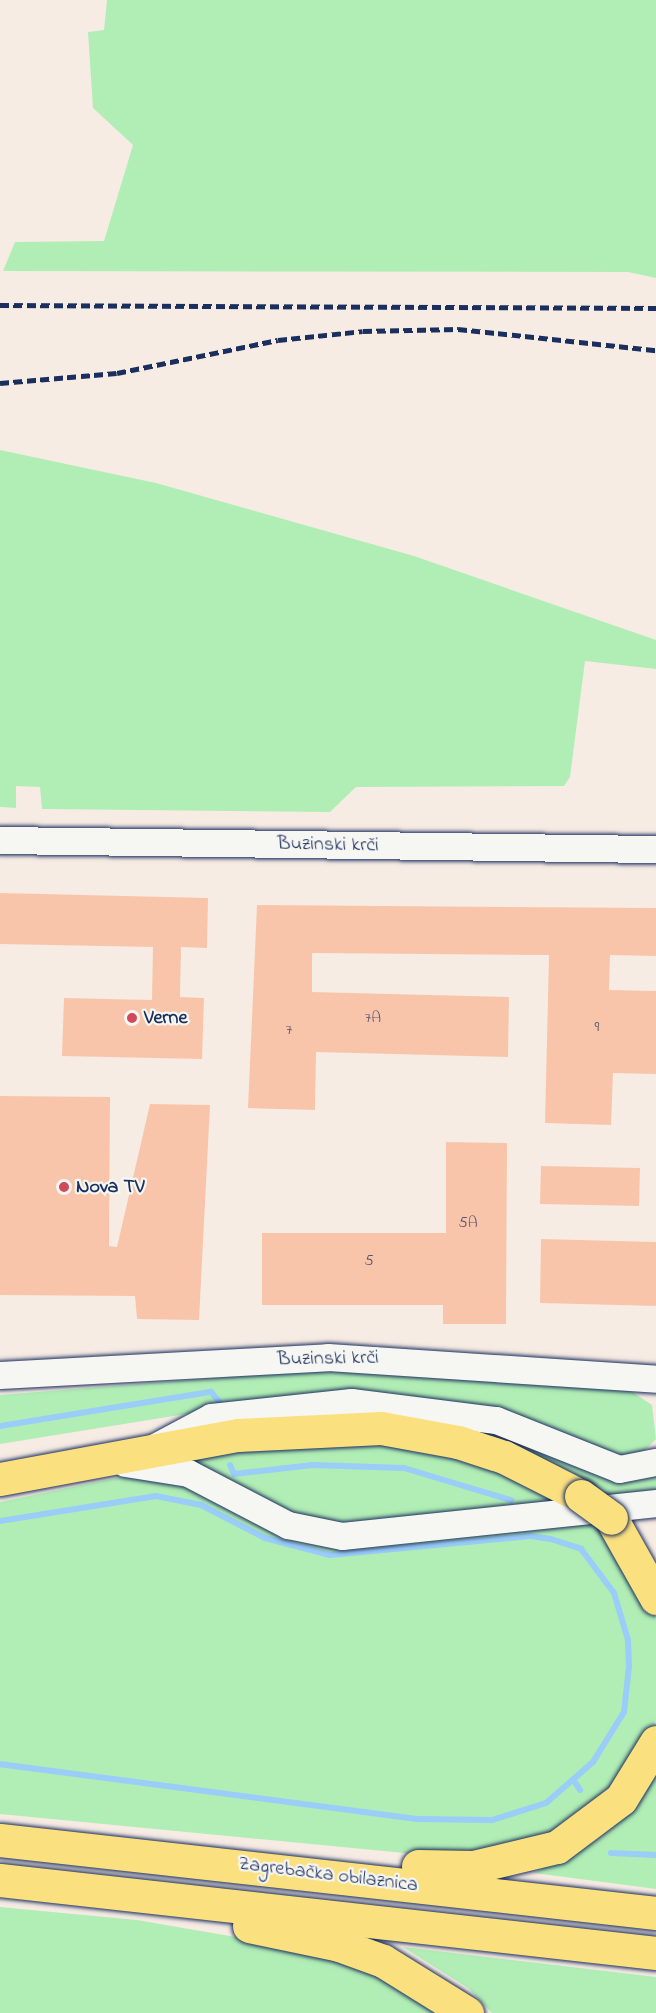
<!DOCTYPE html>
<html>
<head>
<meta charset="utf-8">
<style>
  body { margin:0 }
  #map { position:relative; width:656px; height:2013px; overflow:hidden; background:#f7ece4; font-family:"Indie Flower",sans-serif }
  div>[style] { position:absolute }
  .green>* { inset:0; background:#b1eeb5 }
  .stream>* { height:6px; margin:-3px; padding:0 3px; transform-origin:3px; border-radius:3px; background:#9acdf8 }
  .building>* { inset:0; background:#f9c5aa }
  .roads { filter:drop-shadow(0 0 2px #1b2f5e) drop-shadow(0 0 2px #1b2f5e) }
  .minor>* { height:27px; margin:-13.5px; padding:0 13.5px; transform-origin:13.5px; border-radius:13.5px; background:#f6f6f2 }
  .highway>* { height:33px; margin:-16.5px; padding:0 16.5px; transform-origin:16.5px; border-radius:16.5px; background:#fbe080 }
  .rail>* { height:4.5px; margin-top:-2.25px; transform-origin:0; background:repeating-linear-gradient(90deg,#1b2f5e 0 9px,transparent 0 13.5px) }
  .bridges { filter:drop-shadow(0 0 2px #1b2f5e) drop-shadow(0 0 2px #1b2f5e) }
  .highway-bridge>* { height:33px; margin:-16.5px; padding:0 16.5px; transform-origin:16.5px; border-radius:16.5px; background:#fbe080 }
  .dots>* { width:16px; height:16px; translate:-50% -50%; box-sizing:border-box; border:3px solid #f6f6f2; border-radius:50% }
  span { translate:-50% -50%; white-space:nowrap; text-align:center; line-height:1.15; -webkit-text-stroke:4.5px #f6f6f2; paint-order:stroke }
  .number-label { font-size:16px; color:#525471 }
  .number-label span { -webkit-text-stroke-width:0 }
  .street-label { font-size:20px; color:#1b2f5e }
  .poi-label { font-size:20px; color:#1b2f5e; font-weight:700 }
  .left { translate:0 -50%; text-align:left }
</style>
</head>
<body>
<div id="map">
  <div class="green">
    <i style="clip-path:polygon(107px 0,656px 0,656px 278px,628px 272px,3px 271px,15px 242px,104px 241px,133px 145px,93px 108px,88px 32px,104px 30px)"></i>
    <i style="clip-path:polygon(0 450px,156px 483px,414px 556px,656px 640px,656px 669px,585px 661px,570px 777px,564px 786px,356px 787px,330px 812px,42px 809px,40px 787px,16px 786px,16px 808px,0 807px)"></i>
    <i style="clip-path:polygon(342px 1368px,628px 1389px,652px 1405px,656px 1439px,641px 1454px,615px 1457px,516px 1418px,217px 1409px,0 1444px,0 1395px)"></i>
    <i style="clip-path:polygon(353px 1411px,497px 1431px,622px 1481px,656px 1473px,656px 1492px,604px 1496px)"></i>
    <i style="clip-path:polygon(365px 1441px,467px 1458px,565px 1502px,423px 1519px,312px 1524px,186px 1460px,296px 1444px)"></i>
    <i style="clip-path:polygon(126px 1476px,191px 1484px,268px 1527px,591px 1521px,637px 1573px,656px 1620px,656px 1720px,647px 1741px,633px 1766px,572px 1829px,446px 1857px,0 1814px,0 1502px)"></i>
    <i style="clip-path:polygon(656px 1775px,656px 1889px,534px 1873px,597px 1840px,630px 1813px)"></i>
    <i style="clip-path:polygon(0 1907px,137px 1920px,346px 1956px,453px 2013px,0 2013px)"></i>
    <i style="clip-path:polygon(403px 1947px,656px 1977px,656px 2013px,492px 2013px,468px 1988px)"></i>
  </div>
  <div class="stream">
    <i style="left:0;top:1426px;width:214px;rotate:-9.2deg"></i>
    <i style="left:211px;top:1392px;width:16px;rotate:50deg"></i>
    <i style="left:230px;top:1465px;width:10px;rotate:66deg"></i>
    <i style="left:234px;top:1474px;width:79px;rotate:-6.6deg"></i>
    <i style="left:312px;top:1465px;width:92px;rotate:1.9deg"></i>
    <i style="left:404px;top:1468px;width:112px;rotate:16.7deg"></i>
    <i style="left:0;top:1521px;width:158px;rotate:-9.1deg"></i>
    <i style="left:156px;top:1496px;width:46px;rotate:11.3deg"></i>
    <i style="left:201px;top:1505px;width:72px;rotate:27.3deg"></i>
    <i style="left:265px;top:1538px;width:67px;rotate:14.7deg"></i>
    <i style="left:330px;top:1555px;width:201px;rotate:-5.4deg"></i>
    <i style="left:530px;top:1536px;width:21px;rotate:8deg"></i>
    <i style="left:551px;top:1539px;width:32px;rotate:18deg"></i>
    <i style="left:581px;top:1549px;width:55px;rotate:53.1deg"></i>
    <i style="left:614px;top:1593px;width:49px;rotate:73.4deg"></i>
    <i style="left:628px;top:1640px;width:26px;rotate:88deg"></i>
    <i style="left:629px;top:1666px;width:46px;rotate:96.2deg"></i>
    <i style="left:624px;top:1712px;width:59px;rotate:121.8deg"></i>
    <i style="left:593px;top:1762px;width:62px;rotate:138.9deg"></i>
    <i style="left:546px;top:1803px;width:57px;rotate:162.5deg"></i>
    <i style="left:492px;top:1820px;width:75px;rotate:-179.2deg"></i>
    <i style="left:417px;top:1819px;width:421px;rotate:-172.5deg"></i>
    <i style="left:574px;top:1781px;width:11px;rotate:56deg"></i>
    <i style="left:611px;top:1853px;width:45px;rotate:2.5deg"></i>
  </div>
  <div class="building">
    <i style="clip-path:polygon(0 893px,208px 898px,207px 948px,181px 947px,180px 997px,204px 998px,202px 1059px,62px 1056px,64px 998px,152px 1000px,153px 947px,0 944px)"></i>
    <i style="clip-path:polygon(257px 905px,656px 908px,656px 956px,610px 955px,609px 990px,656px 991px,656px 1074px,613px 1073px,611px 1125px,545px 1123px,549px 955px,312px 953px,312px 992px,509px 997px,508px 1057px,316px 1052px,315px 1110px,248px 1108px)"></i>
    <i style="clip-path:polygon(0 1096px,110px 1097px,109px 1246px,117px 1247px,150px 1104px,210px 1105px,199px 1320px,137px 1319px,135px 1296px,0 1295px)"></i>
    <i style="clip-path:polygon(446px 1142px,507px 1143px,506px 1324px,443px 1324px,443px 1305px,262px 1305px,262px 1233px,446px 1233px)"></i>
    <i style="clip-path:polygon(541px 1166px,640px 1168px,639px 1206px,540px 1204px)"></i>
    <i style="clip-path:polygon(541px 1239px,656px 1242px,656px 1306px,540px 1303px)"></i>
  </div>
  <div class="roads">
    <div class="minor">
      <i style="left:0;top:840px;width:656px;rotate:0.79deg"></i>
      <i style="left:0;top:1375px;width:328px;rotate:-3.1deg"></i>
      <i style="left:328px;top:1357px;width:329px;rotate:3.8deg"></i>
      <i style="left:153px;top:1448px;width:66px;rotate:-28.1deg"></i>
      <i style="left:211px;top:1417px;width:141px;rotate:-6.1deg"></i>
      <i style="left:351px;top:1402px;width:146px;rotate:7.1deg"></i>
      <i style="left:496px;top:1420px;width:132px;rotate:21.7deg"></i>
      <i style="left:619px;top:1469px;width:38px;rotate:-11deg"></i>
      <i style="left:125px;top:1463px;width:64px;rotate:9deg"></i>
      <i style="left:188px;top:1473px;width:113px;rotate:27.5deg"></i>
      <i style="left:288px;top:1525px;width:55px;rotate:11.5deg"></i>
      <i style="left:342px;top:1536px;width:316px;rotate:-6deg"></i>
    </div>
    <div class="highway">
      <i style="left:0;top:1479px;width:242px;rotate:-10.5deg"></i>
      <i style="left:238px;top:1435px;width:143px;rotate:-2.8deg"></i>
      <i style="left:381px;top:1428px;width:78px;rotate:10.3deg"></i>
      <i style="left:458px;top:1442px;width:48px;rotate:18.1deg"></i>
      <i style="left:504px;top:1457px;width:86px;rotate:26.9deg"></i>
      <i style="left:611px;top:1518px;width:92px;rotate:60.6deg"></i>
      <i style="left:0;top:1840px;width:660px;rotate:6.35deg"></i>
      <i style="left:418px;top:1866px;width:55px;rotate:1deg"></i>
      <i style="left:473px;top:1867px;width:86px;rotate:-13.4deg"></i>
      <i style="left:557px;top:1847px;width:80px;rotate:-36.9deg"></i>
      <i style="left:621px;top:1799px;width:67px;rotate:-58.4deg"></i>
      <i style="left:0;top:1880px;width:660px;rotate:6.35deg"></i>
      <i style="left:249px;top:1926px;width:92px;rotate:11.9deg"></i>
      <i style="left:339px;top:1945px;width:47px;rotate:20deg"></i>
      <i style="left:383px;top:1961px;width:99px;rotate:31.8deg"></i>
    </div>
  </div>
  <div class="rail">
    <i style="left:0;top:305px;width:656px;rotate:0.26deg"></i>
    <i style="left:0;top:383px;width:117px;rotate:-4.9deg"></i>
    <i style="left:117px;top:373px;width:164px;rotate:-11.6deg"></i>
    <i style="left:278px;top:340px;width:85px;rotate:-6deg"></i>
    <i style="left:363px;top:331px;width:95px;rotate:-1.2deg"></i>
    <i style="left:458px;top:329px;width:199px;rotate:6.1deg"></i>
  </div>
  <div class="bridges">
    <div class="highway-bridge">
      <i style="left:581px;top:1496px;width:37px;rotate:36deg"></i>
    </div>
  </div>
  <div class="dots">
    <i style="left:132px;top:1018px;background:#d1495b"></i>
    <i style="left:64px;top:1187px;background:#d1495b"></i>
  </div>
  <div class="number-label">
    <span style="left:373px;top:1018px">7A</span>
    <span style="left:597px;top:1027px">9</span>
    <span style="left:289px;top:1030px">7</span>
    <span style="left:468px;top:1223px">5A</span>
    <span style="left:369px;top:1261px">5</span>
  </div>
  <div class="street-label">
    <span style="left:328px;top:845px;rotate:1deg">Buzinski krči</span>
    <span style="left:328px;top:1359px;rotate:-1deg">Buzinski krči</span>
    <span style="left:328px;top:1875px;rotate:7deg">Zagrebačka obilaznica</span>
  </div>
  <div class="poi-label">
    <span class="left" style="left:144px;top:1018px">Verne</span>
    <span class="left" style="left:76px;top:1187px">Nova TV</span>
  </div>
</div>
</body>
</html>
